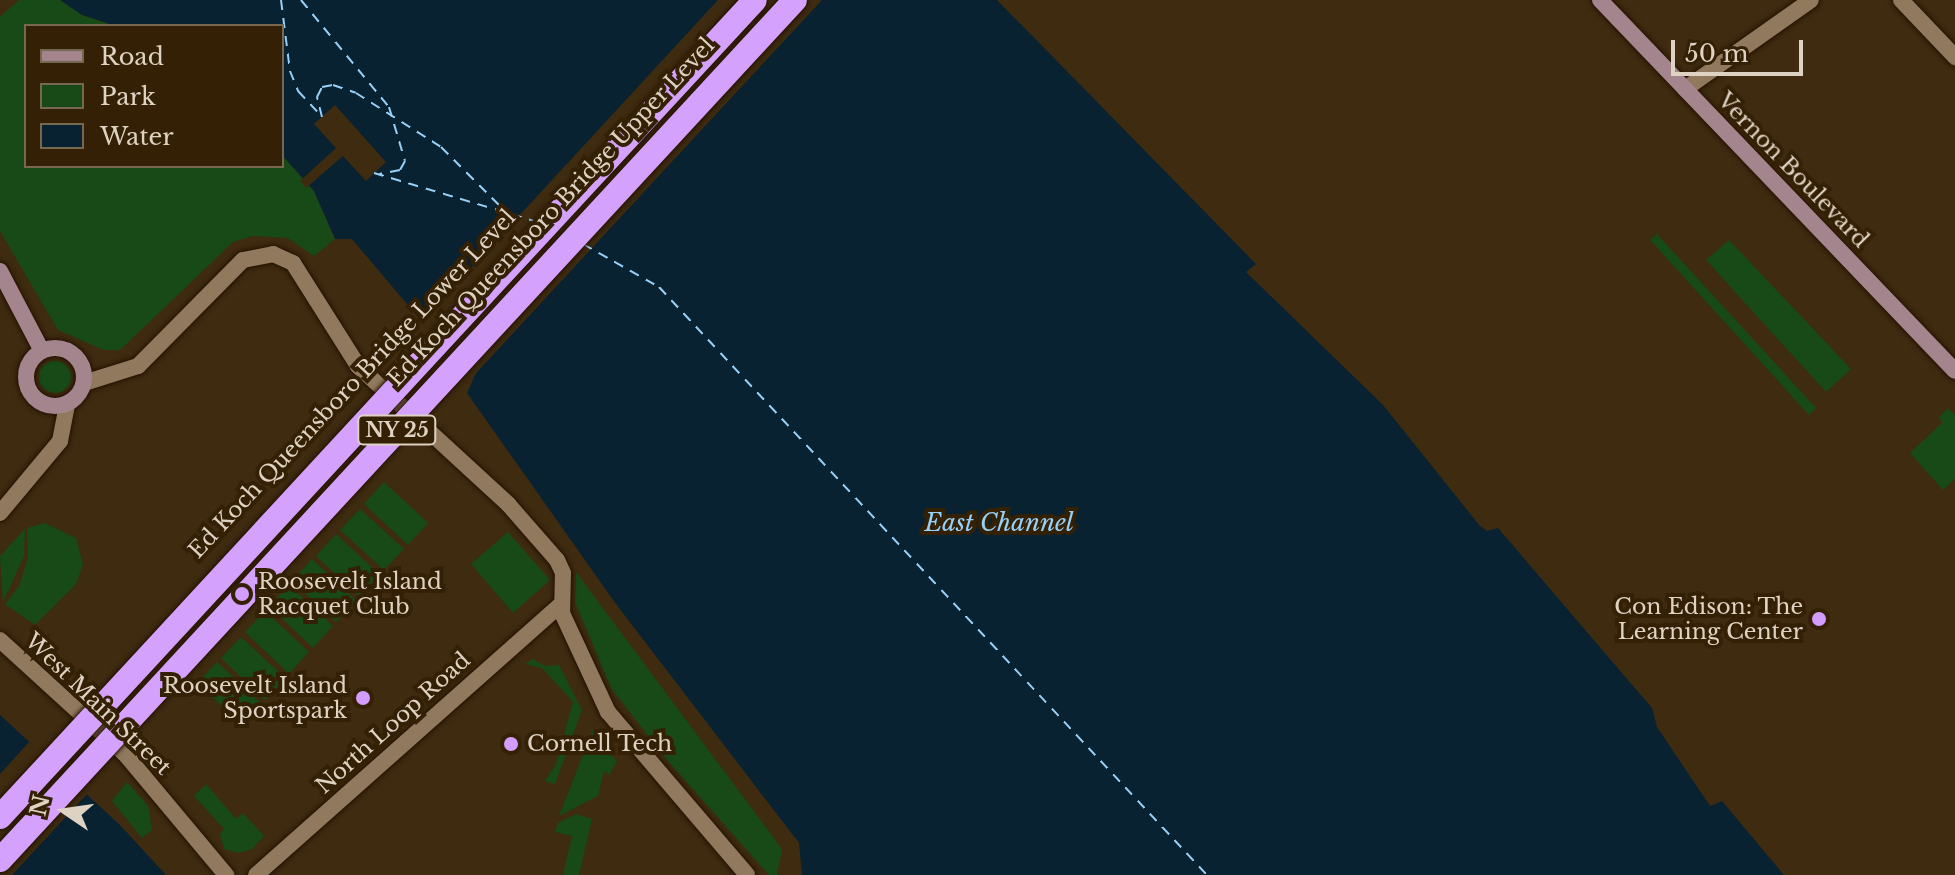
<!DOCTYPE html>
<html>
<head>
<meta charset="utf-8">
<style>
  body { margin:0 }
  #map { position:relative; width:1955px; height:875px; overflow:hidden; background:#3e2b10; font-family:"Libre Baskerville",serif }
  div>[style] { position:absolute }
  .green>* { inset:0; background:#174a17 }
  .round { border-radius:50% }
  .water>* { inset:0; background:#092231 }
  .pier>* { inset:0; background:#3e2b10 }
  .ferry>* { height:2px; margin-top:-1px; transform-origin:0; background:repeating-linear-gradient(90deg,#97d0f8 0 10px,transparent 0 18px) }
  .roads { filter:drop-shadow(0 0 2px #241200) drop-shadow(0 0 2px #241200) }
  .street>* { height:16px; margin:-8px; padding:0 8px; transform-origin:8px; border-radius:8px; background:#90795d }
  .secondary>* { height:16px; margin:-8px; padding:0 8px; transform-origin:8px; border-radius:8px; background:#a4858d }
  .secondary>.ring { margin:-8px; padding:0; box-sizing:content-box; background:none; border:16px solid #a4858d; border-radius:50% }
  .bridges { filter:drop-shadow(0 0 2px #241200) drop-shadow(0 0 2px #241200) }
  .highway-bridge>* { height:24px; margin:-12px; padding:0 12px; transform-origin:12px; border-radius:12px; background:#d4a1fd }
  .dots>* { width:22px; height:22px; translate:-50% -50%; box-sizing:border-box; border:4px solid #342105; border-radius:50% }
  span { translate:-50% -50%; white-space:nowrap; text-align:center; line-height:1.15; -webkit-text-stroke:8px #342105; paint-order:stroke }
  .shield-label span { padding:2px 6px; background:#342105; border:2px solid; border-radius:6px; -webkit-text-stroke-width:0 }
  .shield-label { font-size:20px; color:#ded2c2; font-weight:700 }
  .street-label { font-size:22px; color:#ded2c2 }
  .poi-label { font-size:22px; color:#ded2c2 }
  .left { translate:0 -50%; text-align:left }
  .right { translate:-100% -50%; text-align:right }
  .water-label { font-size:24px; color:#97d0f8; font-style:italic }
  .legend { position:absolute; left:24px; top:24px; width:260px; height:144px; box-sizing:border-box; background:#342105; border:2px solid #786851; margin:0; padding:10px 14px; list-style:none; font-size:24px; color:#ded2c2 }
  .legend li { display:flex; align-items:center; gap:16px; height:40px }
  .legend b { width:40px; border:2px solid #786851 }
  .north { position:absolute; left:24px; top:771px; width:80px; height:80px; -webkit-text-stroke:6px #342105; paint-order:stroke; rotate:283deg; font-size:22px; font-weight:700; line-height:32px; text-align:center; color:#ded2c2 }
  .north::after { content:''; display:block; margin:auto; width:28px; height:36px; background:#ded2c2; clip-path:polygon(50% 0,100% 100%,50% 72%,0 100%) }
  .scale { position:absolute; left:1671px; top:40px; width:132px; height:36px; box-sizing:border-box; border:4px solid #ded2c2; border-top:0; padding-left:10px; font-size:24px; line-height:28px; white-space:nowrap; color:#ded2c2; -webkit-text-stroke:6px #342105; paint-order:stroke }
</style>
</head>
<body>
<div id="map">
  <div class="green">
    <i style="clip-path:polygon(19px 0,60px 0,82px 15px,115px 26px,26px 26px,26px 166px,282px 166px,282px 155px,314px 191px,335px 239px,314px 256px,288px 238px,252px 236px,233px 242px,120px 350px,104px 350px,58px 330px,0 231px,0 17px)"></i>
    <i style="clip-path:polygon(1657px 234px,1816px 408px,1809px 415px,1650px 240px)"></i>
    <i style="clip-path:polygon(1729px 240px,1851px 369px,1826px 392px,1706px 260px)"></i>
    <i class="round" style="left:39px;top:361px;width:32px;height:32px"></i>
    <i style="clip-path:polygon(1948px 408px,1955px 415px,1955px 479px,1943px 490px,1910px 453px,1942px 423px,1939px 417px)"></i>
    <i style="clip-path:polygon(384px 482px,428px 523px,408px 545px,364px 504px)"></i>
    <i style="clip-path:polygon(360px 509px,404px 549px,384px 570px,340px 530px)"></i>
    <i style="clip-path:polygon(45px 523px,76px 538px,83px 564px,76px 584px,35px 625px,5px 604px,19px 586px,28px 557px,27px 528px)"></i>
    <i style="clip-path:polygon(25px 529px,24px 556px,3px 602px,0 556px)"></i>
    <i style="clip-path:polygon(508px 532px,550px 580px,513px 613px,471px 564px)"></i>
    <i style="clip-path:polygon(336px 534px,379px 574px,359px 596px,316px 556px)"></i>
    <i style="clip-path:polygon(312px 559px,356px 600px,336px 622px,292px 581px)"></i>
    <i style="clip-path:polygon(576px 572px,782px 849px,777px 875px,769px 875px,667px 760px,611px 688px,575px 602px)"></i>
    <i style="clip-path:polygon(289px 585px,333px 626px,313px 648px,269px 606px)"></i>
    <i style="clip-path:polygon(265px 611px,309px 652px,289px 674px,245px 632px)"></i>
    <i style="clip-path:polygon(241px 637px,285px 678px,265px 700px,221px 658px)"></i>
    <i style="clip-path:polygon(533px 659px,545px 666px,559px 665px,582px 710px,555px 784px,545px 781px,556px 764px,573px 702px,542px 668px,525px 664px)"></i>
    <i style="clip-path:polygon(217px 662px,261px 703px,242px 725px,197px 683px)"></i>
    <i style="clip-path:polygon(593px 729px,617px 762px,609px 775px,604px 771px,598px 796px,559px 816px)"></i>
    <i style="clip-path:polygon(127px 782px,148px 806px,152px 830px,142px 838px,112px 801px)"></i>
    <i style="clip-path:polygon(206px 784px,236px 819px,243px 813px,264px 836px,252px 849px,239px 853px,224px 849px,220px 834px,224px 829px,194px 796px)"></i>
    <i style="clip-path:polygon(576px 814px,592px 819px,579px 875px,563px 875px,572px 836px,555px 832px,558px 823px)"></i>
  </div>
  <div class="water">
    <i style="clip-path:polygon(60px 0,997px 0,1256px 264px,1246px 272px,1383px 405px,1480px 526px,1487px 531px,1498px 528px,1652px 708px,1657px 727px,1710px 806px,1722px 801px,1784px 875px,802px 875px,799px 843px,616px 604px,467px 393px,476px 373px,428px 311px,418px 317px,352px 239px,335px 239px,314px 191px,282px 155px,282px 26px,116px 26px,82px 15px)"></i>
    <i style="clip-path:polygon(0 715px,120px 825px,166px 875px,0 875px)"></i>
  </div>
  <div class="pier">
    <i style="clip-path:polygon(718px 0,822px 0,465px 385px,471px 373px,428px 318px,422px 321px)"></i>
    <i style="clip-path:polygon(335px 105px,386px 162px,366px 181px,343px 156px,306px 188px,300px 181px,336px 148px,314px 124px)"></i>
    <i style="clip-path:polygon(23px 730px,99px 800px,88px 793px,12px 875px,0 875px,0 774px,30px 741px)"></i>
  </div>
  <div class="ferry">
    <i style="left:281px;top:0;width:72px;rotate:82.8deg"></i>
    <i style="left:290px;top:71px;width:22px;rotate:68deg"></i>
    <i style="left:298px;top:91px;width:34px;rotate:47deg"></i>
    <i style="left:301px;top:0;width:139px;rotate:50.6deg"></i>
    <i style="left:389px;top:107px;width:56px;rotate:73.5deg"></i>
    <i style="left:405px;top:161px;width:10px;rotate:119deg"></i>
    <i style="left:400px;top:170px;width:21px;rotate:169deg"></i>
    <i style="left:322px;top:117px;width:21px;rotate:-104deg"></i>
    <i style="left:317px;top:97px;width:11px;rotate:-63deg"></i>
    <i style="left:322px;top:87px;width:11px;rotate:-10deg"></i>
    <i style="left:333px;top:85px;width:24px;rotate:19deg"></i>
    <i style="left:356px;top:93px;width:101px;rotate:32.4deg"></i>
    <i style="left:441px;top:147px;width:88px;rotate:45deg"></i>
    <i style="left:374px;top:173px;width:167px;rotate:16.7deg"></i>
    <i style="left:583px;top:244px;width:87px;rotate:29.5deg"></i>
    <i style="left:659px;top:287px;width:804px;rotate:47.02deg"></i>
  </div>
  <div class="roads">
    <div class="street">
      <i style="left:1901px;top:0;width:79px;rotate:46.5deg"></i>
      <i style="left:1685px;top:89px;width:154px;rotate:-35.2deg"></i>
      <i style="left:84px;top:383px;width:57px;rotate:-17.5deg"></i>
      <i style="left:138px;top:366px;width:149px;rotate:-45.3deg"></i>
      <i style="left:243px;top:260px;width:31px;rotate:-11deg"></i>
      <i style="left:273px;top:254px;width:22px;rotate:24deg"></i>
      <i style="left:293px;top:263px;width:122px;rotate:57.7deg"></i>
      <i style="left:358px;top:366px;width:204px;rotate:42.6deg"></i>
      <i style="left:508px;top:504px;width:74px;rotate:48.8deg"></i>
      <i style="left:557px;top:560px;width:14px;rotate:65deg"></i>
      <i style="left:563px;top:573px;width:40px;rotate:91.4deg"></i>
      <i style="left:562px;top:613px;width:109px;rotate:65.1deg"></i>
      <i style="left:608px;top:712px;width:214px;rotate:49.5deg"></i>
      <i style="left:0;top:513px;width:94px;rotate:-50.2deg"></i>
      <i style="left:60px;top:441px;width:38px;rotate:-79deg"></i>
      <i style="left:0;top:640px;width:169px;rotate:42.4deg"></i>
      <i style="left:125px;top:754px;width:158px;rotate:50.1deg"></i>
      <i style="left:256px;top:875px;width:408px;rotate:-41.6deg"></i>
    </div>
    <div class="secondary">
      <i style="left:1600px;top:0;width:513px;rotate:46.26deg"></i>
      <i style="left:0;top:271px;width:90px;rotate:62.3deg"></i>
      <i class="ring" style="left:26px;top:348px;width:42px;height:42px"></i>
    </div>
  </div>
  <div class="bridges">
    <div class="highway-bridge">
      <i style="left:0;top:817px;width:1112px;rotate:-47.26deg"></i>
      <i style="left:0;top:860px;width:1171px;rotate:-47.25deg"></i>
    </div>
  </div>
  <div class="dots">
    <i style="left:242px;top:594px;background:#d29dfd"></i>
    <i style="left:1819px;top:619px;background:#d29dfd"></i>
    <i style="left:363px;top:698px;background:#d29dfd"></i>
    <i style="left:511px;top:744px;background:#d29dfd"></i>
  </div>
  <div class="shield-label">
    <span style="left:397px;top:430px">NY 25</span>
  </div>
  <div class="street-label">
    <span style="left:1793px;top:170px;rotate:46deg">Vernon Boulevard</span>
    <span style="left:551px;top:212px;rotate:-47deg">Ed Koch Queensboro Bridge Upper Level</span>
    <span style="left:352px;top:384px;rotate:-47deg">Ed Koch Queensboro Bridge Lower Level</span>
    <span style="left:98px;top:704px;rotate:44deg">West Main Street</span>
    <span style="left:393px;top:723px;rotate:-42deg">North Loop Road</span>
  </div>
  <div class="poi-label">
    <span class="left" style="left:258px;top:594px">Roosevelt Island<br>Racquet Club</span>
    <span class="right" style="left:1803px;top:619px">Con Edison: The<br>Learning Center</span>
    <span class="right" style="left:347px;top:698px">Roosevelt Island<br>Sportspark</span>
    <span class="left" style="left:527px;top:744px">Cornell Tech</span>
  </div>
  <div class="water-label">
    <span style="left:999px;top:523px">East Channel</span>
  </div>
  <ul class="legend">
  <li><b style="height:10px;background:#a4858d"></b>Road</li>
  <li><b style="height:22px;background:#174a17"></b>Park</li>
  <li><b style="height:22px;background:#092231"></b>Water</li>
  </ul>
  <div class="north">N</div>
  <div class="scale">50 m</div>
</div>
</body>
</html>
